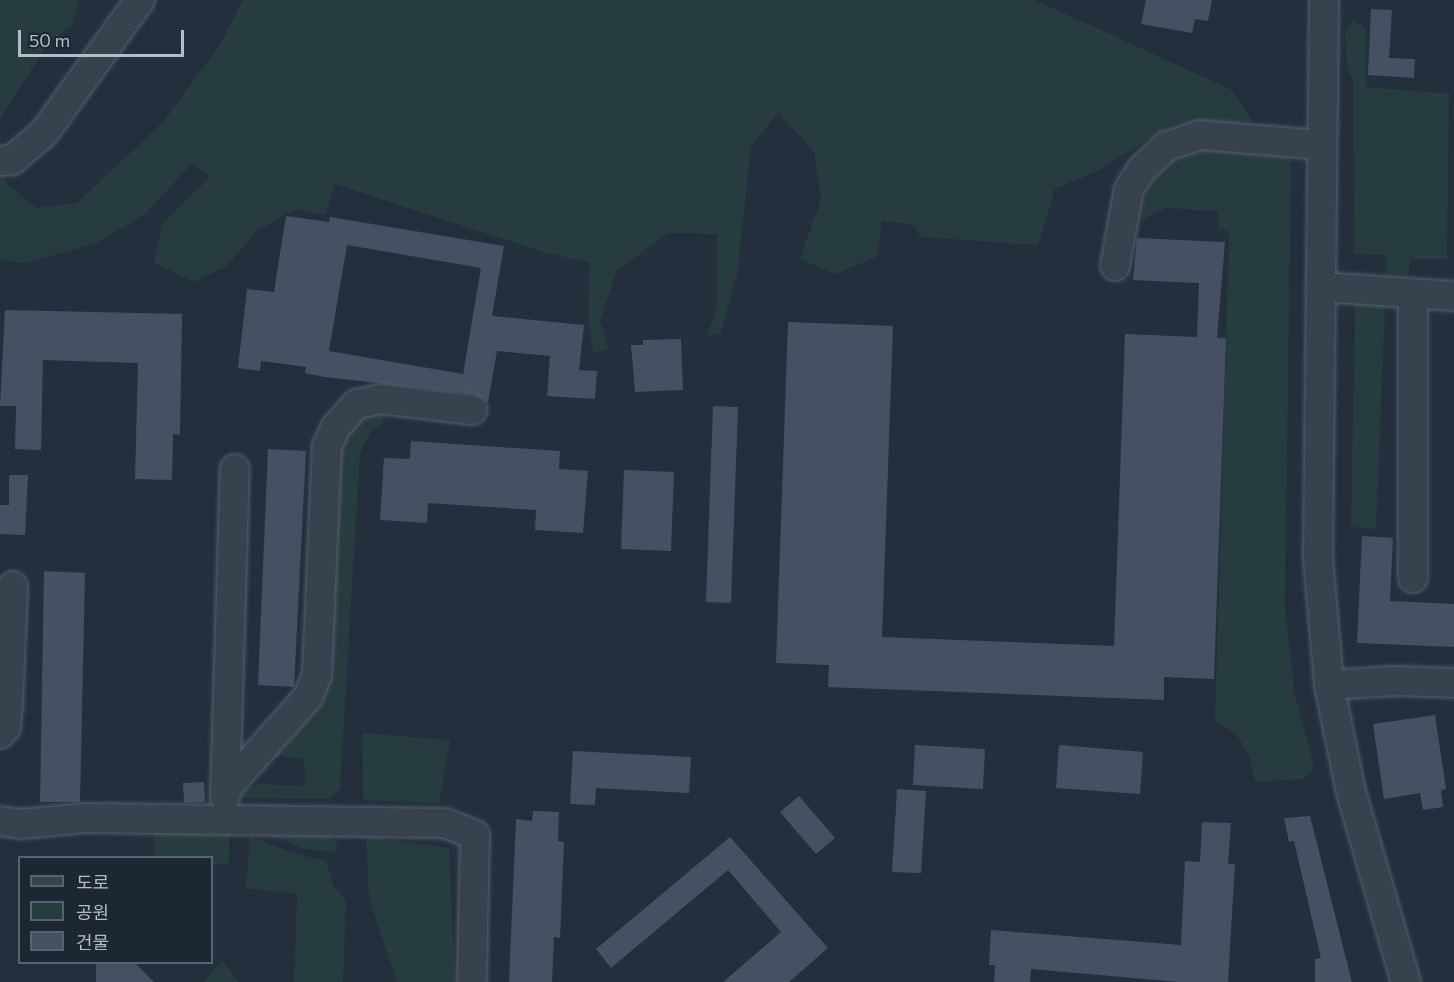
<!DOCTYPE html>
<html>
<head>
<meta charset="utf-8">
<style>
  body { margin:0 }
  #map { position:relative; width:1454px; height:982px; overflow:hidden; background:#242f3e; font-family:Commissioner,"Noto Sans KR",sans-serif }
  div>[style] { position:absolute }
  .green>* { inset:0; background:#263c3f }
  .building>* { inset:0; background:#455162 }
  .roads { filter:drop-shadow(0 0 2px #565f6c) drop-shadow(0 0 2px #565f6c) }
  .minor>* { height:28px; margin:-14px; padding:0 14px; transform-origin:14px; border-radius:14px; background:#38414e }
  span { translate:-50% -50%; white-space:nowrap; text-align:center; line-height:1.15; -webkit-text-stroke:4.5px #1d2633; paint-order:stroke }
  .legend { position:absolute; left:18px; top:856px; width:195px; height:108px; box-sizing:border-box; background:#1d2633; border:2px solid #59626f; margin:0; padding:8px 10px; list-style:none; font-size:18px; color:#b4bcc9 }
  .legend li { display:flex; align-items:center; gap:12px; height:30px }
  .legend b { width:30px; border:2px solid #59626f }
  .scale { position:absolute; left:18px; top:30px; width:166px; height:27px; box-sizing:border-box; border:3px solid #b4bcc9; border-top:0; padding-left:8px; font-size:18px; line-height:21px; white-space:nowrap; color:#b4bcc9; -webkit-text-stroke:4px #1d2633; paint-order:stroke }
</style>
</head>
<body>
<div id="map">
  <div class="green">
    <i style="clip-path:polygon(0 0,79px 0,72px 26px,47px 45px,0 119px)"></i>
    <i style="clip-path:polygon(243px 0,1035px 0,1232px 90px,1253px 122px,1171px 125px,1100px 170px,1055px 189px,1038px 245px,921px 237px,912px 224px,882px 221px,877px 257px,834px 274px,800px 259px,821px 199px,814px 152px,778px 112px,751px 147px,737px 275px,720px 334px,707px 335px,717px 307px,717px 234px,668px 233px,617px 271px,600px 321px,609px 349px,593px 353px,588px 312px,590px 263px,543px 252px,335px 184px,325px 215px,296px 209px,258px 230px,225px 267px,194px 282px,154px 263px,162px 224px,210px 177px,192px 164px,145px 214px,95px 244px,25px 263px,0 260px,0 171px,9px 185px,36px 208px,77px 203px,164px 121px,221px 43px)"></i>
    <i style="clip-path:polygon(1353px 20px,1366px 29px,1366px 87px,1449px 94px,1447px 259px,1411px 259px,1408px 276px,1386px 274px,1386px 255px,1354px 254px,1353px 80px,1347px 67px,1345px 30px)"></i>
    <i style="clip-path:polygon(1192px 148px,1291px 155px,1285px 606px,1295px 696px,1313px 761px,1312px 770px,1303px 779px,1255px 782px,1249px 755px,1237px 735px,1215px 721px,1229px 232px,1218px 228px,1218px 211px,1166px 208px,1141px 220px,1145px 197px,1154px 175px,1175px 154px)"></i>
    <i style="clip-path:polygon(1355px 302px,1385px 304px,1376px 529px,1351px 527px)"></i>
    <i style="clip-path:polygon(381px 406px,384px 424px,370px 433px,360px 453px,340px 789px,329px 799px,235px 798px,257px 784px,306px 786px,303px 759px,268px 755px,311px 706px,337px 451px,347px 432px,362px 414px)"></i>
    <i style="clip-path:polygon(362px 733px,450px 740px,439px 803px,363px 800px)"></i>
    <i style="clip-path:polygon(154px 828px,230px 829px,229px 864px,212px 864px,212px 858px,154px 858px)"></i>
    <i style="clip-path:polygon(265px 833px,333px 836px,338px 848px,334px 852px,305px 849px)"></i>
    <i style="clip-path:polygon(250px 836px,290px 852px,326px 861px,333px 885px,346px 901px,343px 982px,294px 982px,297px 894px,246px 888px)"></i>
    <i style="clip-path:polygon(366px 836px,449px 848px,455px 982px,397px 982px,369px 899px)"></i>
    <i style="clip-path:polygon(222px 960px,239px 982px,203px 982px)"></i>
  </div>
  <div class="building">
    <i style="clip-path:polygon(1146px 0,1212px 0,1208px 21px,1195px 19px,1192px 33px,1141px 24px)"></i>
    <i style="clip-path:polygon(1371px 9px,1392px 10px,1389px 58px,1415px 59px,1414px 78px,1368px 75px)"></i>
    <i style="clip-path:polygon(evenodd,286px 216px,329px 222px,330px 217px,504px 246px,492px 316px,584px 325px,579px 370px,597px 371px,595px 399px,547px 396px,550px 356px,497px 351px,488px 402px,474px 394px,325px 377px,305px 373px,306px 367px,261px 361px,260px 371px,238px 368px,247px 289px,274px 292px,286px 216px,347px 245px,481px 268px,463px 374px,329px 351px,347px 245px)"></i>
    <i style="clip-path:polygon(1137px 238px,1225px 242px,1217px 338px,1226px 338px,1214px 679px,1164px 677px,1164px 700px,828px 687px,829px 665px,776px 663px,788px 322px,893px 326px,882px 637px,1114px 646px,1125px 334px,1197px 337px,1199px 283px,1133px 280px)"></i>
    <i style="clip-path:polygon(5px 310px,182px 314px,180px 435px,173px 434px,172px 480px,135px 479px,138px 363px,43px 360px,41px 450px,15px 449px,16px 406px,0 406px)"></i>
    <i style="clip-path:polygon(681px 339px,683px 390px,635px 392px,631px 345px,643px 345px,643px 340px)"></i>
    <i style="clip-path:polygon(713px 406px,738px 407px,731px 603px,706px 602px)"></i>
    <i style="clip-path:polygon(411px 441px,560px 451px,559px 469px,588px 471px,583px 533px,535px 530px,536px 510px,428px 503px,427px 523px,380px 520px,384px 458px,410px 459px)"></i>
    <i style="clip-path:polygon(268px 449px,306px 451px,294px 687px,258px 685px)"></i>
    <i style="clip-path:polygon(624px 470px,674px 472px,671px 551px,621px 549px)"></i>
    <i style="clip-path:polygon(9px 475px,28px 475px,25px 535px,0 534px,0 505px,9px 505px)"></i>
    <i style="clip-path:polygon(1362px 536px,1393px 538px,1390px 601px,1454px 604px,1454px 647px,1357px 643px)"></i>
    <i style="clip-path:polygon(44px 571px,85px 573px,80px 802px,40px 802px)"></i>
    <i style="clip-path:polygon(1435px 715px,1446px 789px,1441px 790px,1443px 807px,1423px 810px,1420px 793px,1384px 799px,1373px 724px)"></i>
    <i style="clip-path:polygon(915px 745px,985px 749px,983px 789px,913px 785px)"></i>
    <i style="clip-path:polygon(1059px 745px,1143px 752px,1140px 794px,1056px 788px)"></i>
    <i style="clip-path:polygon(573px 751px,691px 757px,689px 793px,596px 788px,595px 805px,570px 804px)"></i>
    <i style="clip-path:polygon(204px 782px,205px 802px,184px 803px,183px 783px)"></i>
    <i style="clip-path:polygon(897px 789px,926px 791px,921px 873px,892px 872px)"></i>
    <i style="clip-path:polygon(799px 796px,835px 838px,816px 854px,780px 812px)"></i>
    <i style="clip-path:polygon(533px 811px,559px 812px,558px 841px,564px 842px,560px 938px,554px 937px,552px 982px,509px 982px,516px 819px,532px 821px)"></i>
    <i style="clip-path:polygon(1310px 816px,1352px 982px,1315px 982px,1315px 959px,1321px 958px,1294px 841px,1289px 842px,1284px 818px)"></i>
    <i style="clip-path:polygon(1202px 822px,1231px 823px,1228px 864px,1235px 864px,1228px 982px,1179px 982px,1031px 969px,1030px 982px,994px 982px,995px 965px,989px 965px,991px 930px,1181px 945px,1185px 861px,1200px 862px)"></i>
    <i style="clip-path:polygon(730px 837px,828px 948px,789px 982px,723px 982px,781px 932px,728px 870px,611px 968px,596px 949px)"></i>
    <i style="clip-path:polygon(96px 963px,135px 963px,154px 982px,96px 982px)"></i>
  </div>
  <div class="roads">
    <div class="minor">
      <i style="left:1324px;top:0;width:558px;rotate:90.62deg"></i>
      <i style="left:1318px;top:558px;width:127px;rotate:85deg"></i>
      <i style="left:1329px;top:685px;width:109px;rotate:78.4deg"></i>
      <i style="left:1351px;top:792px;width:198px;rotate:73.9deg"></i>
      <i style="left:0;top:161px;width:12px;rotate:-5deg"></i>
      <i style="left:12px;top:160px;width:42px;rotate:-40.2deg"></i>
      <i style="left:44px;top:133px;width:164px;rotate:-54.2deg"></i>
      <i style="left:1115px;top:266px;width:78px;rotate:-79.7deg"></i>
      <i style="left:1129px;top:189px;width:24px;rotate:-57deg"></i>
      <i style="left:1142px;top:169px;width:34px;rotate:-43deg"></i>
      <i style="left:1167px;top:146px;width:35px;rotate:-18deg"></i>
      <i style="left:1200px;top:135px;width:122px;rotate:4.7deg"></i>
      <i style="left:1321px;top:287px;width:133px;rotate:3.9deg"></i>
      <i style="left:1413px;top:294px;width:284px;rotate:90deg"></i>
      <i style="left:1329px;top:685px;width:67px;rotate:-3.4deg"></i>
      <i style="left:1396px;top:681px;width:58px;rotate:2deg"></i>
      <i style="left:0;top:734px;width:9px;rotate:-49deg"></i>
      <i style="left:6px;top:727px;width:21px;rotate:-85deg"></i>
      <i style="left:8px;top:706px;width:120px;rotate:-87.6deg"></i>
      <i style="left:225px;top:790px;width:125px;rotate:-48.3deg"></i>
      <i style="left:308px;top:697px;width:24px;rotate:-68deg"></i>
      <i style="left:317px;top:675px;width:229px;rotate:-87.5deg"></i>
      <i style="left:327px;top:446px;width:21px;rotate:-65deg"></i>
      <i style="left:336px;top:427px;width:31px;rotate:-48deg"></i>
      <i style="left:357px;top:404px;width:25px;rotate:-12deg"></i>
      <i style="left:381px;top:399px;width:92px;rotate:6.9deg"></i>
      <i style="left:225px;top:797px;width:328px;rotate:-88.3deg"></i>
      <i style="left:0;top:821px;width:21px;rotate:8deg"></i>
      <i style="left:21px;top:824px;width:64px;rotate:-5.4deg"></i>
      <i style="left:85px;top:818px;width:360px;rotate:0.8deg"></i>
      <i style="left:445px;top:823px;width:32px;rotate:22deg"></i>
      <i style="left:475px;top:835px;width:147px;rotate:91.2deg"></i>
    </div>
  </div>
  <ul class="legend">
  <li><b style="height:8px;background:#38414e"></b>도로</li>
  <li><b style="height:16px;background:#263c3f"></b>공원</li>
  <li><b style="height:16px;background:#455162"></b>건물</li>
  </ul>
  <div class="scale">50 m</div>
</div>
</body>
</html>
